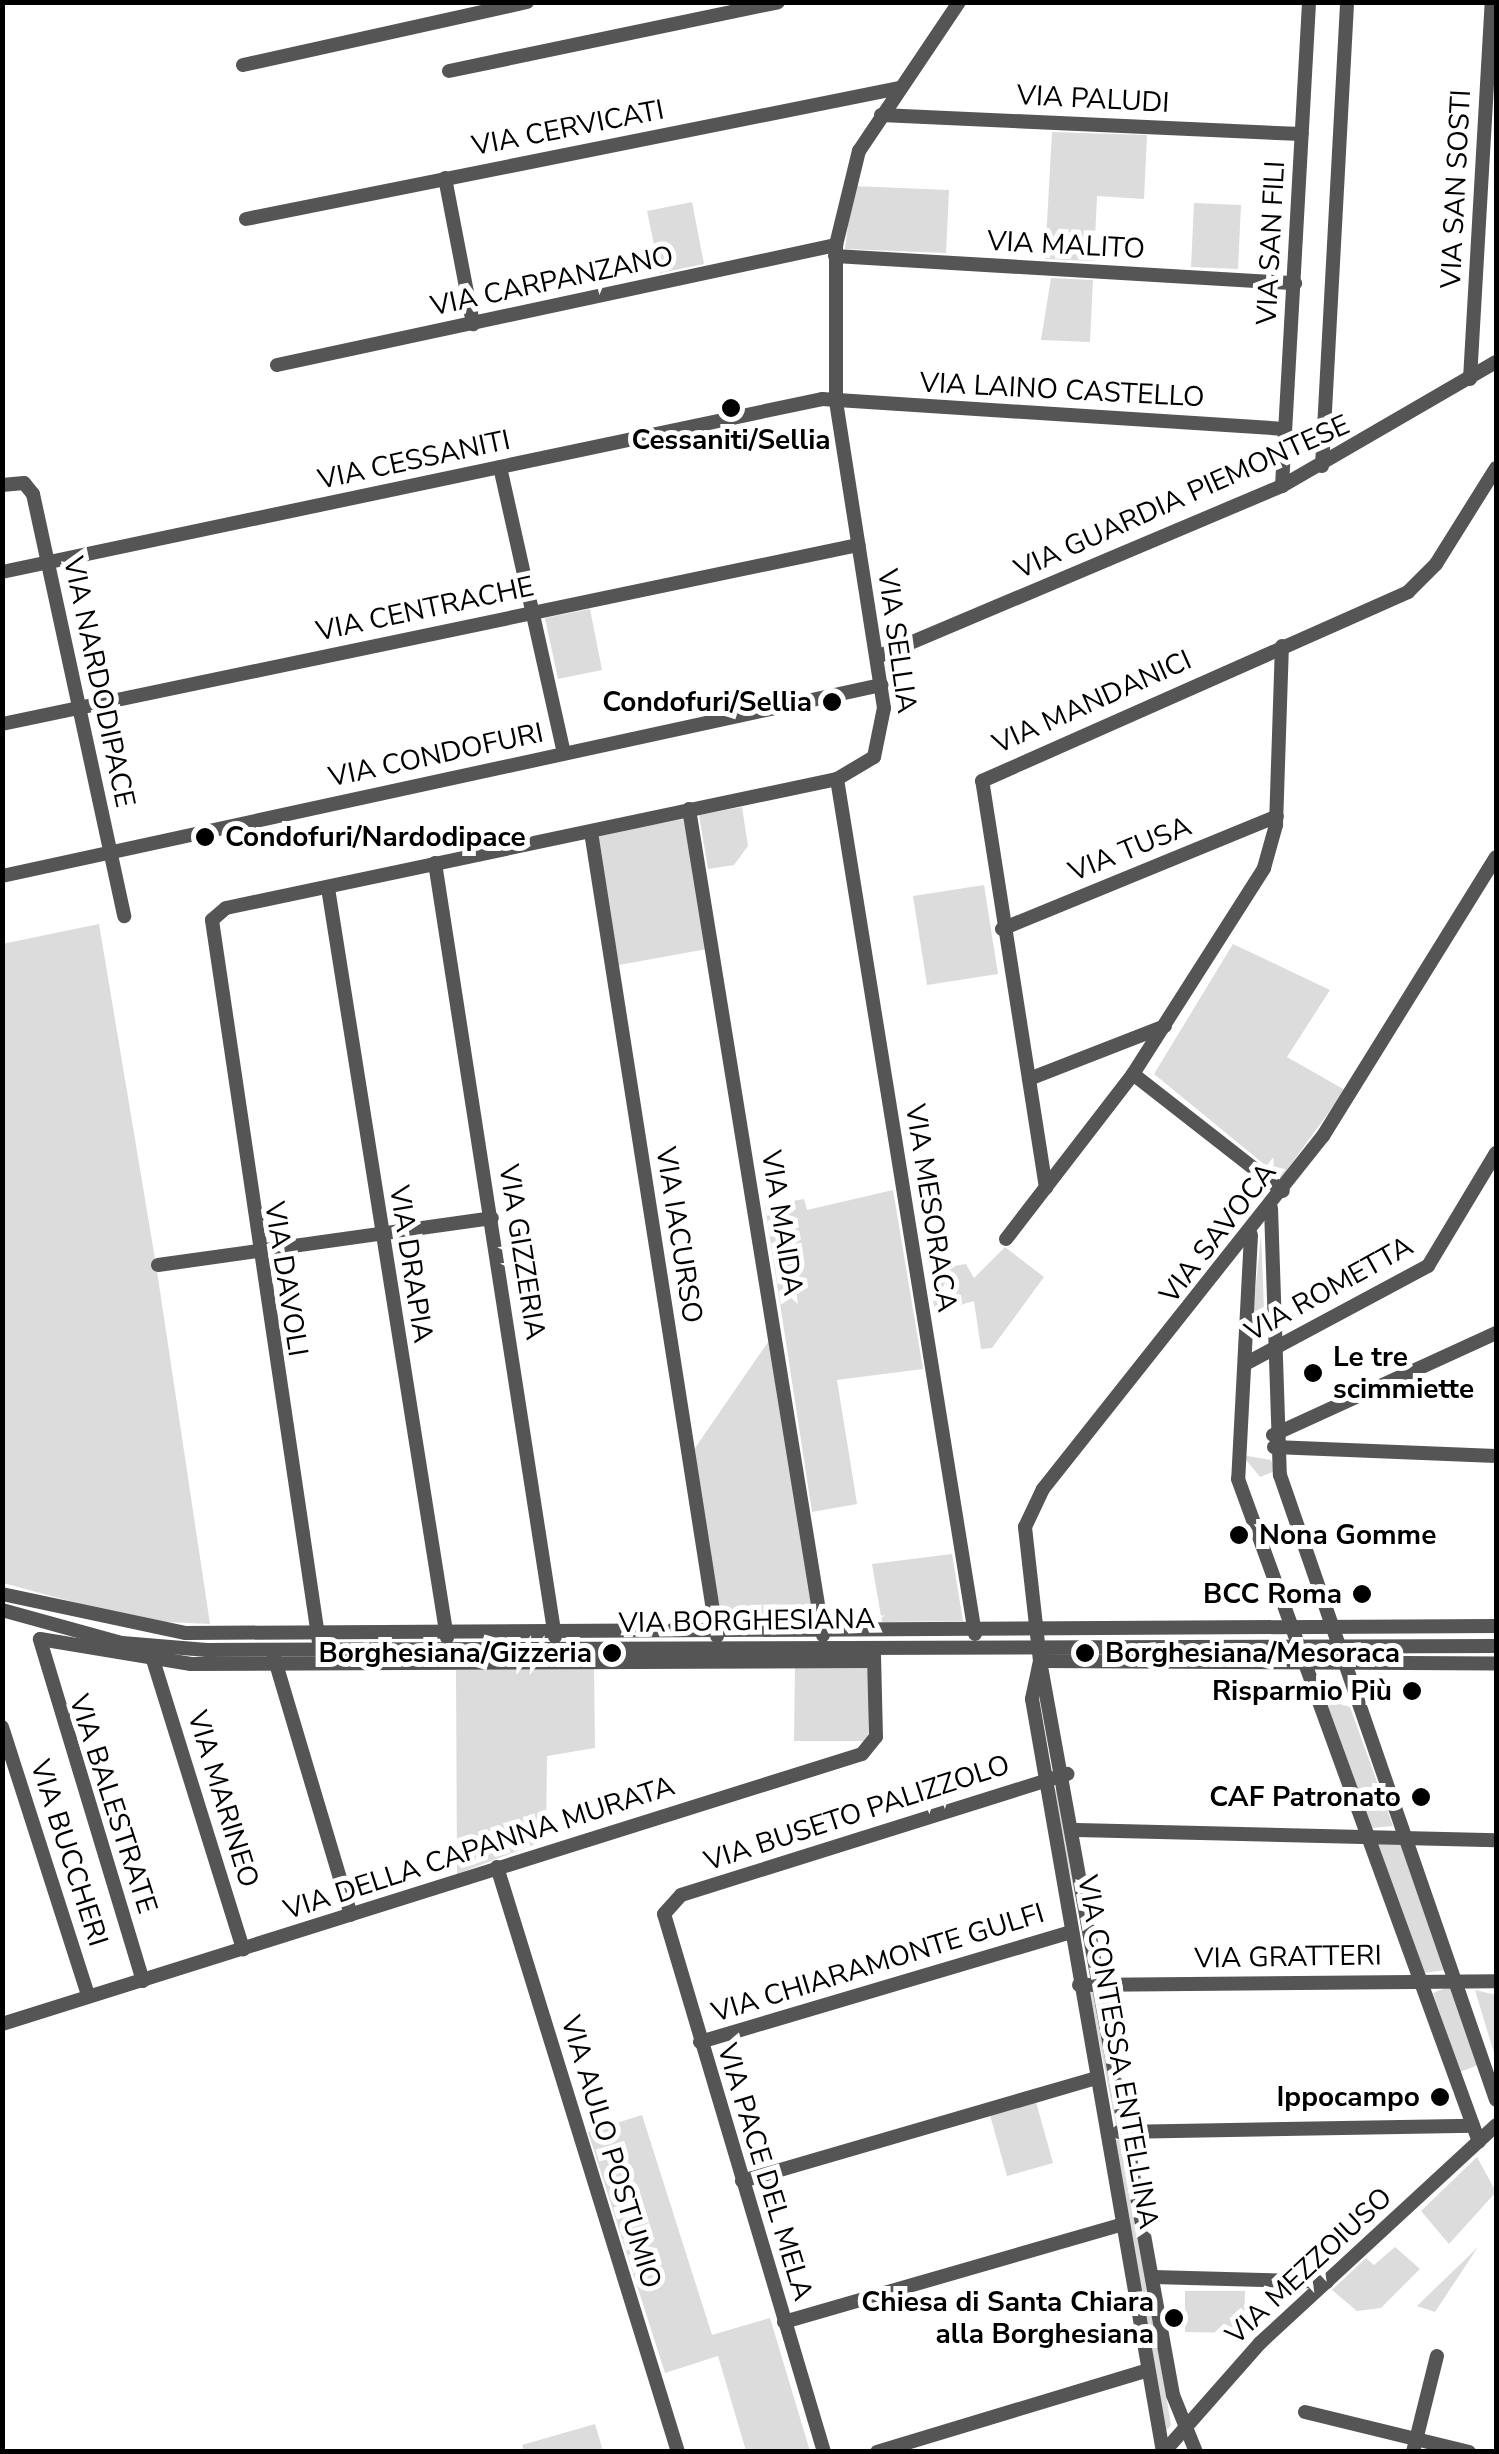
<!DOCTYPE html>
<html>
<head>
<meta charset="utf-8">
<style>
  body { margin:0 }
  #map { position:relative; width:1499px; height:2454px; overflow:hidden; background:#fff; font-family:"Nunito Sans",sans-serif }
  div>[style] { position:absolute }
  .green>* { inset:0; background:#dcdcdc }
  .minor>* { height:14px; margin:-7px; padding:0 7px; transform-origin:7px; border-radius:7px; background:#555 }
  .dots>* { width:28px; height:28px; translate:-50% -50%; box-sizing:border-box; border:5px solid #fff; border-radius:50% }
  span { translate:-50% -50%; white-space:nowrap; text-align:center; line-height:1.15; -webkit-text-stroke:10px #fff; paint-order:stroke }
  .street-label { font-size:28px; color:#000 }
  .poi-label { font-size:28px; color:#000; font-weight:700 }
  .right { translate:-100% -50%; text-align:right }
  .left { translate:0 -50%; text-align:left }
  .frame { position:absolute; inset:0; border:5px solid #000; pointer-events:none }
</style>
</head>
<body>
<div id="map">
  <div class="green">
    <i style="clip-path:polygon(1052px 132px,1147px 135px,1144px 199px,1097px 196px,1094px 261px,1045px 259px)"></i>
    <i style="clip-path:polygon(853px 186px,949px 190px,946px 253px,845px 249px)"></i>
    <i style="clip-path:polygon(692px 202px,704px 264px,660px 273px,647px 211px)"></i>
    <i style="clip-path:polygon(1194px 203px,1241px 205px,1238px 269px,1191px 267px)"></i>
    <i style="clip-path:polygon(1051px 278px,1093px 280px,1090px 342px,1041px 340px)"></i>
    <i style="clip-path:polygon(590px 609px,602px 670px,558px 679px,545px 618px)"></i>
    <i style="clip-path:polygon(742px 807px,748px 846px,734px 865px,708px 869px,699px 815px)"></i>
    <i style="clip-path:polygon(684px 819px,707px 949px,619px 965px,596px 835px)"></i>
    <i style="clip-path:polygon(984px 885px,998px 974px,927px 985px,913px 896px)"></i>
    <i style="clip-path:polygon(99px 924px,157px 1271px,210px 1624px,144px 1621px,3px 1583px,2px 944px)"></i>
    <i style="clip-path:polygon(1233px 944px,1330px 990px,1287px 1057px,1345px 1090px,1281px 1178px,1154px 1074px)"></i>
    <i style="clip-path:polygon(893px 1190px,923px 1369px,837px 1380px,857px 1504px,812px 1512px,765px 1206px,804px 1199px,807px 1210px)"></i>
    <i style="clip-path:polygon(1261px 1235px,1265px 1334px,1258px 1336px,1251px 1334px)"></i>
    <i style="clip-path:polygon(1005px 1247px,1044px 1277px,992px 1348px,981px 1349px,974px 1301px,935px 1312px,928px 1270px,966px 1264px,974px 1278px)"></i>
    <i style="clip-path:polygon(770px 1339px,817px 1624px,722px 1621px,693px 1451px)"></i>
    <i style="clip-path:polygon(1242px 1455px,1271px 1460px,1275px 1471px,1260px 1477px)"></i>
    <i style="clip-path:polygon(952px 1554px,963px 1621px,882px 1622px,872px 1564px)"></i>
    <i style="clip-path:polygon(795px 1666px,869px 1666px,868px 1741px,794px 1741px)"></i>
    <i style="clip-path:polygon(594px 1667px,595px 1748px,547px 1756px,546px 1840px,457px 1874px,456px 1670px)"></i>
    <i style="clip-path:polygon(1336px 1703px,1350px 1707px,1393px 1826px,1372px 1828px,1328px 1706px)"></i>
    <i style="clip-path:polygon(1058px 1788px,1092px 1977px,1053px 1793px)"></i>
    <i style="clip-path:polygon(1399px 1839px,1446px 1970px,1424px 1973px,1374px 1841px)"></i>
    <i style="clip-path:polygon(1451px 1986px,1478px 2065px,1460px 2072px,1433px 1993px)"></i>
    <i style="clip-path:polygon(1094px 1988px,1119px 2124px,1116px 2125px,1089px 1990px)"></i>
    <i style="clip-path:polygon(1475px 1990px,1496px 1995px,1496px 2060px)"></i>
    <i style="clip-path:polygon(1036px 2102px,1053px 2163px,1007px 2176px,990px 2115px)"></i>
    <i style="clip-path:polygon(642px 2115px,712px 2335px,770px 2318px,810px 2451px,746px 2451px,718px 2356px,665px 2373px,588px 2132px)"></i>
    <i style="clip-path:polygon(1115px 2140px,1124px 2140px,1171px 2425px,1165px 2432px)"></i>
    <i style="clip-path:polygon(1477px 2157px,1496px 2192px,1449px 2244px,1421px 2211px)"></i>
    <i style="clip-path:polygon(1395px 2247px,1420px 2269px,1381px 2308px,1357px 2311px,1332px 2290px,1366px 2258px,1374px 2265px)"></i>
    <i style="clip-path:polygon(1478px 2247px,1435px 2312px,1417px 2306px)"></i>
    <i style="clip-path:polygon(1185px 2291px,1245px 2291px,1244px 2333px,1185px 2332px)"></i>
    <i style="clip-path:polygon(595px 2424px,603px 2451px,524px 2451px,522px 2445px)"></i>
  </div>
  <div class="minor">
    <i style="left:243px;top:65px;width:291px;rotate:-12.5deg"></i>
    <i style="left:449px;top:71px;width:336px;rotate:-11.8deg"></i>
    <i style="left:881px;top:115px;width:421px;rotate:2.6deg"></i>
    <i style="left:445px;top:178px;width:149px;rotate:79.1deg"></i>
    <i style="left:246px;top:219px;width:667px;rotate:-11.33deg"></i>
    <i style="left:835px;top:256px;width:461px;rotate:3.4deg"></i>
    <i style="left:277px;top:365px;width:572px;rotate:-12.12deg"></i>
    <i style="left:1470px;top:379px;width:378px;rotate:-86.7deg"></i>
    <i style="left:1322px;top:466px;width:465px;rotate:-86.9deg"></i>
    <i style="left:500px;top:467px;width:293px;rotate:77.4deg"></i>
    <i style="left:2px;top:485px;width:22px;rotate:-5deg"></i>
    <i style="left:24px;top:483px;width:14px;rotate:51deg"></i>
    <i style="left:33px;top:494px;width:432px;rotate:77.8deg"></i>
    <i style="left:1282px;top:486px;width:485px;rotate:-86.8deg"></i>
    <i style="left:2px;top:572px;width:838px;rotate:-11.91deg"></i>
    <i style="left:822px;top:399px;width:464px;rotate:3.7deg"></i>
    <i style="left:877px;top:657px;width:440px;rotate:-22.9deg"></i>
    <i style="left:1282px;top:486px;width:247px;rotate:-30.1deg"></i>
    <i style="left:2px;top:724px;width:875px;rotate:-11.81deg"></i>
    <i style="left:837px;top:779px;width:866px;rotate:80.83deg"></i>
    <i style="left:689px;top:809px;width:837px;rotate:80.79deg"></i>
    <i style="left:591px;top:832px;width:814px;rotate:81.09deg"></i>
    <i style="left:435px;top:863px;width:783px;rotate:81.19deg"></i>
    <i style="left:2px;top:876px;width:900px;rotate:-12.26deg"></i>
    <i style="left:328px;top:888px;width:759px;rotate:80.98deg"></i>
    <i style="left:1002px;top:929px;width:297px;rotate:-22.3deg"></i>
    <i style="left:1133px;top:1074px;width:190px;rotate:38deg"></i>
    <i style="left:1029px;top:1079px;width:146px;rotate:-21.3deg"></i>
    <i style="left:1046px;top:1188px;width:412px;rotate:-98.9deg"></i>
    <i style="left:982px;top:781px;width:466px;rotate:-23.9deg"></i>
    <i style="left:1408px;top:592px;width:40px;rotate:-45deg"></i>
    <i style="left:1436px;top:564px;width:113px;rotate:-58deg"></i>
    <i style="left:1271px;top:1208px;width:267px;rotate:88.1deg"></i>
    <i style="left:1280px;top:1475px;width:661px;rotate:70.93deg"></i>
    <i style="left:1251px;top:1235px;width:244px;rotate:93deg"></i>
    <i style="left:1238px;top:1479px;width:705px;rotate:70.02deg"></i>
    <i style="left:1006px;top:1239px;width:208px;rotate:-52.4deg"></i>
    <i style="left:1133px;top:1074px;width:244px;rotate:-57.5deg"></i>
    <i style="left:1264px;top:868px;width:45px;rotate:-74.4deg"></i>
    <i style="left:1276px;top:825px;width:179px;rotate:-88.1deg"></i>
    <i style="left:158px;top:1265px;width:337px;rotate:-8deg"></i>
    <i style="left:1245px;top:1364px;width:208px;rotate:-28.2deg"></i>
    <i style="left:1428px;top:1266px;width:132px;rotate:-59deg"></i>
    <i style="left:1273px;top:1435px;width:245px;rotate:-24.6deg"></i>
    <i style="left:1274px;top:1447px;width:222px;rotate:2.3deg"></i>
    <i style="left:2px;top:1594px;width:188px;rotate:12deg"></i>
    <i style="left:186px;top:1633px;width:1310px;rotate:-0.31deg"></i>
    <i style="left:2px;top:1610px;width:124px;rotate:15.4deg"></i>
    <i style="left:122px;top:1643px;width:85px;rotate:4.7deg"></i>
    <i style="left:207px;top:1650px;width:1289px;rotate:-0.18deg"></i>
    <i style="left:320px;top:1649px;width:737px;rotate:-98.43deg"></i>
    <i style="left:212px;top:920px;width:18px;rotate:-41deg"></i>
    <i style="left:226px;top:908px;width:624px;rotate:-11.92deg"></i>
    <i style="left:837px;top:779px;width:43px;rotate:-30.7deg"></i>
    <i style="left:874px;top:757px;width:50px;rotate:-78.5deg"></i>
    <i style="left:884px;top:708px;width:310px;rotate:-98.9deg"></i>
    <i style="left:836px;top:402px;width:157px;rotate:-90deg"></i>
    <i style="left:836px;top:245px;width:97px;rotate:-76.3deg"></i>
    <i style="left:859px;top:151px;width:179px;rotate:-56.1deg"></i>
    <i style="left:274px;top:1657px;width:269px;rotate:73.4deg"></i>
    <i style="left:1040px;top:1661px;width:39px;rotate:102deg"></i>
    <i style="left:1032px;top:1699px;width:764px;rotate:80.13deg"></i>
    <i style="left:1040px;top:1661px;width:456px;rotate:0.3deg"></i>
    <i style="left:154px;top:1663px;width:300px;rotate:72.7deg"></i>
    <i style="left:2px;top:1727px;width:281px;rotate:72.2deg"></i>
    <i style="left:1077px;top:1830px;width:419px;rotate:1.4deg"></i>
    <i style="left:497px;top:1867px;width:612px;rotate:72.81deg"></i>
    <i style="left:143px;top:1981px;width:357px;rotate:-106.8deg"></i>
    <i style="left:40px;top:1639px;width:153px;rotate:9.4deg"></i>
    <i style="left:191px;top:1664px;width:683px;rotate:-0.25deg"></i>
    <i style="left:1079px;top:1985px;width:417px;rotate:-0.5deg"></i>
    <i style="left:2px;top:2024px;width:901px;rotate:-17.43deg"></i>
    <i style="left:862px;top:1754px;width:22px;rotate:-51deg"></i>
    <i style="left:876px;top:1737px;width:81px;rotate:-91.4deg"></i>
    <i style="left:700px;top:2042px;width:387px;rotate:-16.5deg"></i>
    <i style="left:1119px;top:2132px;width:354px;rotate:-1deg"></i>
    <i style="left:742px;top:2181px;width:366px;rotate:-16.2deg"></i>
    <i style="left:1153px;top:2277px;width:174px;rotate:1.6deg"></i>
    <i style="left:784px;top:2322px;width:353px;rotate:-16.1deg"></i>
    <i style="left:1305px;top:2412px;width:169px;rotate:13.7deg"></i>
    <i style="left:824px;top:2452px;width:561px;rotate:-106.56deg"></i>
    <i style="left:664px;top:1914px;width:25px;rotate:-48deg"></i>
    <i style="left:681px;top:1895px;width:405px;rotate:-17.4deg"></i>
    <i style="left:877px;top:2452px;width:281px;rotate:-16.8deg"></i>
    <i style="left:1164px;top:2452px;width:145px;rotate:-48.6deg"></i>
    <i style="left:1260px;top:2343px;width:321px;rotate:-42.7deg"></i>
    <i style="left:1196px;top:2452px;width:61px;rotate:-112deg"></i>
    <i style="left:1173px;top:2395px;width:746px;rotate:-100.27deg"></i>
    <i style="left:1040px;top:1661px;width:135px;rotate:-96.4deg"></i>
    <i style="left:1025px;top:1527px;width:42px;rotate:-64.7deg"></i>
    <i style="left:1043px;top:1489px;width:451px;rotate:-51.6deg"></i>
    <i style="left:1323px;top:1136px;width:328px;rotate:-58.2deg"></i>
    <i style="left:1413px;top:2452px;width:99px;rotate:-76deg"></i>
  </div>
  <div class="dots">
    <i style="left:731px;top:408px;background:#000"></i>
    <i style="left:832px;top:702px;background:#000"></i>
    <i style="left:205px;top:837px;background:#000"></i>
    <i style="left:1313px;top:1373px;background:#000"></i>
    <i style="left:1239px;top:1535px;background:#000"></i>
    <i style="left:1362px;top:1594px;background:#000"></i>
    <i style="left:612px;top:1653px;background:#000"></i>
    <i style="left:1085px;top:1653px;background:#000"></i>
    <i style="left:1412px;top:1691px;background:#000"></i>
    <i style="left:1421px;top:1797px;background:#000"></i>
    <i style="left:1440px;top:2097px;background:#000"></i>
    <i style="left:1174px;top:2318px;background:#000"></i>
  </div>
  <div class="street-label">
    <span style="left:1093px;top:99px;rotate:3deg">VIA PALUDI</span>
    <span style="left:568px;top:128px;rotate:-11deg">VIA CERVICATI</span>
    <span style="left:1456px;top:189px;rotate:-87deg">VIA SAN SOSTI</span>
    <span style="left:1271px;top:243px;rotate:-87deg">VIA SAN FILI</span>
    <span style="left:1066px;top:245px;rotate:3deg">VIA MALITO</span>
    <span style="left:552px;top:281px;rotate:-12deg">VIA CARPANZANO</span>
    <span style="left:1062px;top:390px;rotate:3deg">VIA LAINO CASTELLO</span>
    <span style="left:414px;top:460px;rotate:-12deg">VIA CESSANITI</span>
    <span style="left:1182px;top:497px;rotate:-24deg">VIA GUARDIA PIEMONTESE</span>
    <span style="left:425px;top:609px;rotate:-12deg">VIA CENTRACHE</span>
    <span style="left:897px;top:641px;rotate:82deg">VIA SELLIA</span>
    <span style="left:99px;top:682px;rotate:78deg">VIA NARDODIPACE</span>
    <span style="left:1092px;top:702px;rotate:-24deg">VIA MANDANICI</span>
    <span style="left:436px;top:755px;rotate:-12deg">VIA CONDOFURI</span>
    <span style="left:1130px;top:849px;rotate:-22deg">VIA TUSA</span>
    <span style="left:931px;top:1208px;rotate:81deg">VIA MESORACA</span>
    <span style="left:782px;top:1223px;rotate:81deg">VIA MAIDA</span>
    <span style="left:1218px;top:1233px;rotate:-52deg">VIA SAVOCA</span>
    <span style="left:679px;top:1235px;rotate:81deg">VIA IACURSO</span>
    <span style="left:522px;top:1252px;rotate:81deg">VIA GIZZERIA</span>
    <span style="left:411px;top:1264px;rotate:81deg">VIA DRAPIA</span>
    <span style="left:286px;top:1279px;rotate:81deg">VIA DAVOLI</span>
    <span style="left:1329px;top:1289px;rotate:-29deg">VIA ROMETTA</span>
    <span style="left:747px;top:1621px;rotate:-1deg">VIA BORGHESIANA</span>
    <span style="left:223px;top:1799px;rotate:73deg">VIA MARINEO</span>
    <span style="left:113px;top:1804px;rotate:72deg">VIA BALESTRATE</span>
    <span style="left:857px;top:1813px;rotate:-18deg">VIA BUSETO PALIZZOLO</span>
    <span style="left:479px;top:1848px;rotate:-18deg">VIA DELLA CAPANNA MURATA</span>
    <span style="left:69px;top:1853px;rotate:72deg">VIA BUCCHERI</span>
    <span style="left:1288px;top:1957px;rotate:-1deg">VIA GRATTERI</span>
    <span style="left:878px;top:1963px;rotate:-17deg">VIA CHIARAMONTE GULFI</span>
    <span style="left:1118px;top:2052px;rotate:80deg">VIA CONTESSA ENTELLINA</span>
    <span style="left:611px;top:2152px;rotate:73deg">VIA AULO POSTUMIO</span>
    <span style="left:765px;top:2172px;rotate:73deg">VIA PACE DEL MELA</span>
    <span style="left:1309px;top:2266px;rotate:-43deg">VIA MEZZOIUSO</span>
  </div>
  <div class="poi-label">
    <span style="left:731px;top:440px">Cessaniti/Sellia</span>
    <span class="right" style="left:812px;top:702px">Condofuri/Sellia</span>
    <span class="left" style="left:225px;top:837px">Condofuri/Nardodipace</span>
    <span class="left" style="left:1333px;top:1373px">Le tre<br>scimmiette</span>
    <span class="left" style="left:1259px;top:1535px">Nona Gomme</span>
    <span class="right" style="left:1342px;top:1594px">BCC Roma</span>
    <span class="right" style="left:592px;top:1653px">Borghesiana/Gizzeria</span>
    <span class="left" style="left:1105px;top:1653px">Borghesiana/Mesoraca</span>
    <span class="right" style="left:1392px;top:1691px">Risparmio Più</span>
    <span class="right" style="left:1401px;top:1797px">CAF Patronato</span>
    <span class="right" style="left:1420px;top:2097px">Ippocampo</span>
    <span class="right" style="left:1154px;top:2318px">Chiesa di Santa Chiara<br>alla Borghesiana</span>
  </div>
  <div class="frame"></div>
</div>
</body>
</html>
